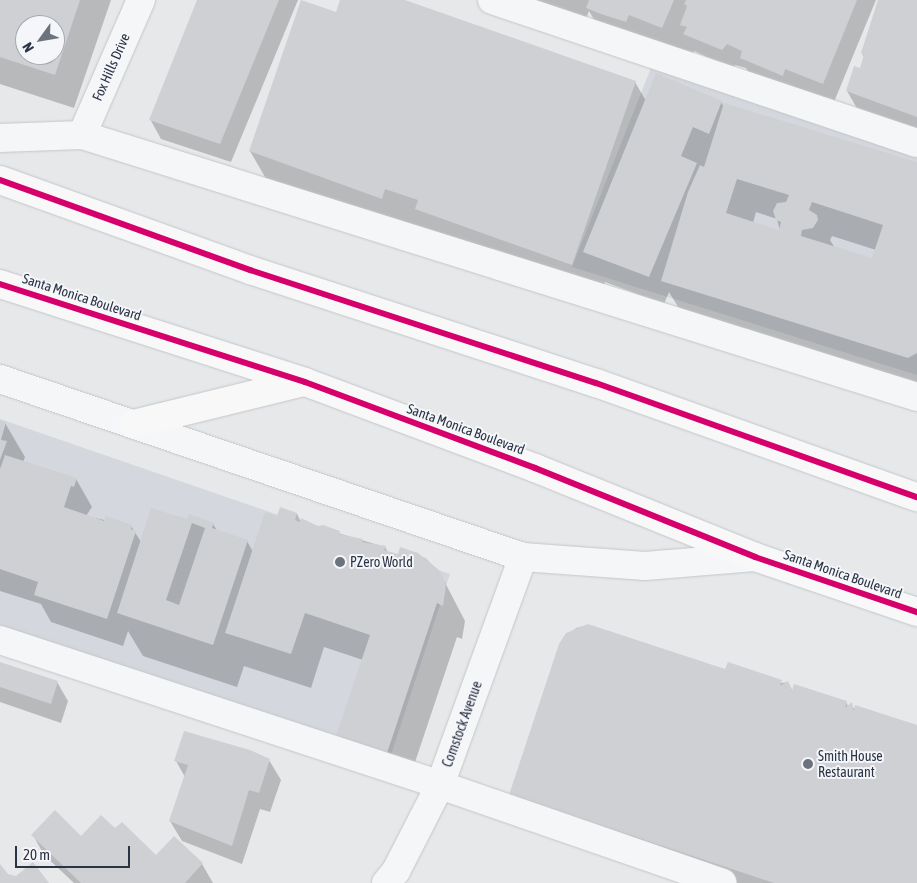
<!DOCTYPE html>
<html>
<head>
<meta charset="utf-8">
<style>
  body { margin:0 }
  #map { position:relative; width:917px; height:883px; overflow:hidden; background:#e6e8ea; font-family:"Asap Condensed",sans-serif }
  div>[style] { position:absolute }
  .built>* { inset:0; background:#d4d7dd }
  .shadow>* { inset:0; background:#0003 }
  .building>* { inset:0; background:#ced0d3 }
  .roads { filter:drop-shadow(0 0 1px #c4c6c8) drop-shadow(0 0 1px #c4c6c8) }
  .minor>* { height:28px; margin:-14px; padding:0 14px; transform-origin:14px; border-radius:14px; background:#f5f6f7 }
  .major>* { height:28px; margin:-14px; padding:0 14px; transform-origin:14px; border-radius:14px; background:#f8f8f8 }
  .cycleway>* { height:6px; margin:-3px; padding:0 3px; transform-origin:3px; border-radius:3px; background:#d6006c }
  .dots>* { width:14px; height:14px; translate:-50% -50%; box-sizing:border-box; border:2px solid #f4f6f9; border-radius:50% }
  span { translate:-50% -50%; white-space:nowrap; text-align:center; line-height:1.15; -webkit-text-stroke:4px #f4f6f9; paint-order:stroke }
  .street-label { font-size:14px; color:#2b3445 }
  .poi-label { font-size:14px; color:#2b3445 }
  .left { translate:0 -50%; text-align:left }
  .north { position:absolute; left:15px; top:15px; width:50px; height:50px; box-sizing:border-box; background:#f4f6f9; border:1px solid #a4a8b1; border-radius:50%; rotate:238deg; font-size:14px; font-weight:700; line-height:20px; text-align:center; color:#2b3445 }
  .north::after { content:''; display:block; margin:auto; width:18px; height:22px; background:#6c737f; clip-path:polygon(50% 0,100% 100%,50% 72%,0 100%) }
  .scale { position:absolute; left:15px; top:846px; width:115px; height:22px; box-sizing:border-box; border:2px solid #2b3445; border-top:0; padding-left:6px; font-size:15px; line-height:18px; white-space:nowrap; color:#2b3445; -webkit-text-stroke:4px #f4f6f9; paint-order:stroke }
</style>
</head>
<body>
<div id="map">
  <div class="built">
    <i style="clip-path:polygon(651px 68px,917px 156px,917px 375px,572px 267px)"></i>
    <i style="clip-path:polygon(0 419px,450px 574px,389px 761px,0 631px)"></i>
  </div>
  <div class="shadow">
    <i style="clip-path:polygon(evenodd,0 0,111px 0,74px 108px,0 84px,0 0,25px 25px,55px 25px,55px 55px,25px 55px,25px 25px)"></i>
    <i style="clip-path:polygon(198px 0,298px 0,231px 162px,161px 139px,150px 119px)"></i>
    <i style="clip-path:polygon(evenodd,341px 0,402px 0,635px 82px,646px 101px,721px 102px,724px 107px,917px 164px,917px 388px,683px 315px,669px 292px,664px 304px,605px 282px,597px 307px,275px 194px,250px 151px,336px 14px,341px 0,756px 212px,777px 219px,780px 231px,753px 223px,756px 212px,341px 0,832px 236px,876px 250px,873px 260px,835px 248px,830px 240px,832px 236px)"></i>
    <i style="clip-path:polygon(519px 0,876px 0,834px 102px,796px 88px,794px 94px,752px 77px,746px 68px,735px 65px,733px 69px,694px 51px,687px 70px,612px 50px,589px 11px,584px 24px)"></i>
    <i style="clip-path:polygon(879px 0,917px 0,917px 131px,858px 110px,847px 91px,860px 70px,864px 57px,862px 53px)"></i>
    <i style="clip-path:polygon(0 421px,5px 423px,25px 457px,23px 462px,76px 479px,92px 507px,86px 516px,131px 526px,141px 542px,188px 521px,213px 524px,218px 532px,247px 541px,253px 552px,278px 518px,297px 514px,301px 522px,385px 547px,388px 552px,398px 556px,401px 549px,425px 558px,439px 571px,465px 621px,462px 639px,457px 637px,407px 786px,357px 770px,338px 736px,363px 660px,324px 647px,311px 688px,244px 666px,237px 687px,143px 656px,128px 631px,123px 646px,51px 622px,41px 604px,0 591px)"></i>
    <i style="clip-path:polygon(588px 625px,726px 671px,728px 664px,781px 683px,788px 682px,793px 692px,846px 702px,848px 706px,850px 704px,855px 709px,917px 727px,917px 883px,693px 883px,530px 829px,560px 645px,576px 628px)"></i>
    <i style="clip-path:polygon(0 663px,57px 682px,68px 701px,61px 723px,0 702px)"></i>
    <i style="clip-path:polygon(269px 760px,281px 780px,270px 812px,260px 809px,242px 864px,182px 841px,170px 821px,185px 777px,176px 761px)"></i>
    <i style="clip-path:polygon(115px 830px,156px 856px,174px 837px,202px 864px,213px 883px,74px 883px,44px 855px,33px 835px,81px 838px)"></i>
  </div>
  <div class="building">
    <i style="clip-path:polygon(evenodd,0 0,80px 0,55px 75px,0 57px,0 0,25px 25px,55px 25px,55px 55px,25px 55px,25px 25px)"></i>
    <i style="clip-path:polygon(197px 0,279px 0,220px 144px,149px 120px)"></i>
    <i style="clip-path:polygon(301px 0,336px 12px,340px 0,405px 0,636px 81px,572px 265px,415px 209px,418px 200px,385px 189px,382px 199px,249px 151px)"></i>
    <i style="clip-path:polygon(589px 0,674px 0,662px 28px,629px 15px,626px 22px,604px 15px,586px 8px)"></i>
    <i style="clip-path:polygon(686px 0,857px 0,823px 84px,785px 69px,783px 76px,740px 58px,742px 51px,727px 44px,722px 50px,683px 34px,687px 27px,680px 25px,687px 6px,684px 4px)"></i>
    <i style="clip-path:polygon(878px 0,917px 0,917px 117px,846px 91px,854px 66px,860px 68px,864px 55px,861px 53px)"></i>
    <i style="clip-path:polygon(656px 73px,722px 101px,709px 134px,693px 127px,681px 156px,697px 163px,649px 277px,583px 252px)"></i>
    <i style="clip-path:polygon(evenodd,724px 103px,917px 162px,917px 353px,908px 358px,661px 281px,688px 192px,700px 165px,704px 167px,724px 103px,737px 179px,789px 195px,786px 202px,777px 203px,773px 211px,776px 220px,781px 222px,779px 230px,726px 213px,737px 179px,724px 103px,812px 202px,883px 225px,872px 258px,801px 236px,802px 230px,813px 228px,818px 220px,817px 215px,809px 210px,812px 202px)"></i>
    <i style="clip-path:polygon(0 420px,6px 422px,1px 440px,7px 441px,0 460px)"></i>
    <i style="clip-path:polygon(5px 455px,77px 478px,74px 487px,71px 486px,64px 507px,104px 521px,106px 516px,132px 525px,131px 529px,136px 531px,107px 619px,34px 595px,38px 582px,0 569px,0 469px)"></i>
    <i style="clip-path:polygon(280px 507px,297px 513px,295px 520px,300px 522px,301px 518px,318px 526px,323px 525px,340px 531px,339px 534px,363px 539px,362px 542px,386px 546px,384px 550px,398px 554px,400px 547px,418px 553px,440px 571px,446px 585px,443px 606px,437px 603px,387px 753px,336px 736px,370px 635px,305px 613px,291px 654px,225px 633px,265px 512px,277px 516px)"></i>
    <i style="clip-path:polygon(evenodd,151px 508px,187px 519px,189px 514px,214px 523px,212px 528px,248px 540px,213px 645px,117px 613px,151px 508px,192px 523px,205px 528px,179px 605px,166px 600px,192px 523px)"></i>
    <i style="clip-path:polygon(588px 624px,725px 669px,728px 662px,782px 680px,780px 686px,788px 681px,792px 691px,794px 684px,847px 701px,845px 708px,852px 702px,854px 711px,855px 705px,917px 725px,917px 883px,774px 883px,509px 795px,559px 644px,566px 633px)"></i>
    <i style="clip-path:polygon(0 662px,58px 681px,51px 704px,0 687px)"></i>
    <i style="clip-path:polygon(184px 731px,250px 750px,270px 759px,259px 793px,249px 790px,232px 846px,169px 821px,188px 765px,174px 761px)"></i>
    <i style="clip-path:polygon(55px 810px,81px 836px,101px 815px,115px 828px,122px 822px,156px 855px,174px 836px,203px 863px,185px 883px,81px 883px,31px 835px)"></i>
    <i style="clip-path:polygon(33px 862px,49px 883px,0 883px,0 864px,8px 874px,16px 876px)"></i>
  </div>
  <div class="roads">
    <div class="minor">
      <i style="left:492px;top:0;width:448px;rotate:18.6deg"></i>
      <i style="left:82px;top:135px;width:147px;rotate:-66.4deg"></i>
      <i style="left:0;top:138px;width:82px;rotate:-2.1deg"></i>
      <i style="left:82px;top:135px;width:875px;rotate:17.42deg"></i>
      <i style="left:0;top:379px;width:552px;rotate:18.8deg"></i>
      <i style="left:523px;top:557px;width:122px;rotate:4.2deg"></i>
      <i style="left:645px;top:566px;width:110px;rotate:-4.7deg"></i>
      <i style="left:0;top:640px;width:463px;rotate:18.2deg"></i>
      <i style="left:440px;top:785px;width:299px;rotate:19.1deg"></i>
      <i style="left:386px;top:883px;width:16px;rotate:-50deg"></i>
      <i style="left:396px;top:871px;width:97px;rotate:-62.9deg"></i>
      <i style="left:440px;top:785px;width:243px;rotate:-70deg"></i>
    </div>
    <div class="major">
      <i style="left:0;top:180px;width:266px;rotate:19.8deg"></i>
      <i style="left:250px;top:270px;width:364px;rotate:18.1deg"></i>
      <i style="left:596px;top:383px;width:341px;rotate:19.6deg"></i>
      <i style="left:0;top:284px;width:320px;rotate:17.8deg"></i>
      <i style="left:305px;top:382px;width:246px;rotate:20.5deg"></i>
      <i style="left:535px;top:468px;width:237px;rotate:22deg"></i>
      <i style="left:755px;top:557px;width:171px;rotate:18.8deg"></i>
      <i style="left:133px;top:424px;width:176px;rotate:-13.8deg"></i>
    </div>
  </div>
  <div class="cycleway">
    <i style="left:0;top:180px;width:266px;rotate:19.8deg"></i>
    <i style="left:250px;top:270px;width:364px;rotate:18.1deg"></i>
    <i style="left:596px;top:383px;width:341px;rotate:19.6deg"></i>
    <i style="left:0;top:284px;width:320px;rotate:17.8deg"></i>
    <i style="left:305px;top:382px;width:246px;rotate:20.5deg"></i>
    <i style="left:535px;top:468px;width:237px;rotate:22deg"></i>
    <i style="left:755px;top:557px;width:171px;rotate:18.8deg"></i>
  </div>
  <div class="dots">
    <i style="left:340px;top:562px;background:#6c737f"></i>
    <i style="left:808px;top:764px;background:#6c737f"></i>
  </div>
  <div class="street-label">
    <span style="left:111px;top:67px;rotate:-66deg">Fox Hills Drive</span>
    <span style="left:82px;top:297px;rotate:18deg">Santa Monica Boulevard</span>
    <span style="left:466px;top:429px;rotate:20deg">Santa Monica Boulevard</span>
    <span style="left:843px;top:574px;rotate:19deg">Santa Monica Boulevard</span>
    <span style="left:462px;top:724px;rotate:-70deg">Comstock Avenue</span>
  </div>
  <div class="poi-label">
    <span class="left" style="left:350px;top:562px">PZero World</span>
    <span class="left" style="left:818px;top:764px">Smith House<br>Restaurant</span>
  </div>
  <div class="north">N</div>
  <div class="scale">20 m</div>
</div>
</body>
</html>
